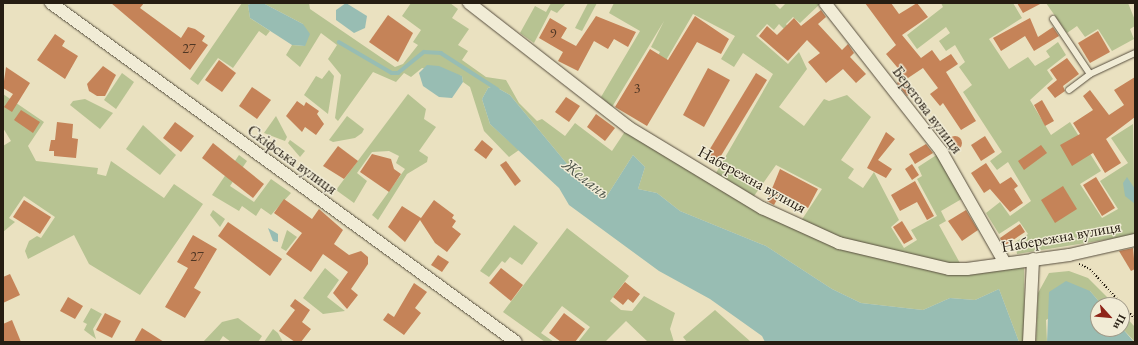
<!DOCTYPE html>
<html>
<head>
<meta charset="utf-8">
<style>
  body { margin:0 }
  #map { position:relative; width:1138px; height:345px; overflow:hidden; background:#eae1c0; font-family:"EB Garamond",serif }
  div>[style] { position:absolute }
  .green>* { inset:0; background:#b7c392 }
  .water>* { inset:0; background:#98bdb3 }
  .stream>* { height:3.5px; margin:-1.75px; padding:0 1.75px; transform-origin:1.75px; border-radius:1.75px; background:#98bdb3 }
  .building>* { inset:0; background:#c58358 }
  .round { border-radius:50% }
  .path>* { height:2px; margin-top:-1px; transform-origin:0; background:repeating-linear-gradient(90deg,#261d12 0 1px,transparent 0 3px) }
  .roads { filter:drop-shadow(0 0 1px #574e3e) drop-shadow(0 0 1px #574e3e) }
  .service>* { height:6px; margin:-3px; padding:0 3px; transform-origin:3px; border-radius:3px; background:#f1ecd6 }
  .minor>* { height:12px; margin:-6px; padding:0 6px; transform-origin:6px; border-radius:6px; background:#f1ecd6 }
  span { translate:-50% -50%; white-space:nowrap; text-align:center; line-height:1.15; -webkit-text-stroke:3px #f1ecd6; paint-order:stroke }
  .number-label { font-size:14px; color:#4e3624 }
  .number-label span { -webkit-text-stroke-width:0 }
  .street-label { font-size:16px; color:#261d12 }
  .water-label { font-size:17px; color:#4e554a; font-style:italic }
  .frame { position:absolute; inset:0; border:4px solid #261d12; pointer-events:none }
  .north { position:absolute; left:1090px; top:297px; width:40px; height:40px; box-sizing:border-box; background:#f1ecd6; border:1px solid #a09988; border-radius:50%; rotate:117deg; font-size:11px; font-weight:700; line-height:16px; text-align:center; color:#261d12 }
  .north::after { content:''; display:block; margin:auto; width:14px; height:18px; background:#8f2418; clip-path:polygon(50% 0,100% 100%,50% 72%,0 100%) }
</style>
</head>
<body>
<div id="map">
  <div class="green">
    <i style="clip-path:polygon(242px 3px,252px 3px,248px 5px,250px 18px,270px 31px,266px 36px,259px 31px,233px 68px,218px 58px,198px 85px,190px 79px)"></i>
    <i style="clip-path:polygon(263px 3px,309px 3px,310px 9px,395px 67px,403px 64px,418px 45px,413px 42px,421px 30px,402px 16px,411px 3px,450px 3px,458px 9px,452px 18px,469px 29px,458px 45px,468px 51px,462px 60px,486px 77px,506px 80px,519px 103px,537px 121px,542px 119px,565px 136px,575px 123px,612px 151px,626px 130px,760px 211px,948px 273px,1024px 267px,1025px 342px,1019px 342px,999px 289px,975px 300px,950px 298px,923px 310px,861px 303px,832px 289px,766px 246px,680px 211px,657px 193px,638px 189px,645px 167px,633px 155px,605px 199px,582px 182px,510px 95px,494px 86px,488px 88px,482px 99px,490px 124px,519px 150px,509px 157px,484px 131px,470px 87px,463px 82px,462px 76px,422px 68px,411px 77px,404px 73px,396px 82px,373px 72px,338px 121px,335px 118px,341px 75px,328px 59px,337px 45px,321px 33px,300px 67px,286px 55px,292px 45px,305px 46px,303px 24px)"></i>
    <i style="clip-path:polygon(551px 3px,566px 3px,557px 13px,551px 10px,534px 43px,520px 33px,535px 6px,546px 12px)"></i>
    <i style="clip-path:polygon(588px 3px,597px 3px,582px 31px,575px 28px)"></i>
    <i style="clip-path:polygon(614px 3px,774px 3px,780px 9px,786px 3px,821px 3px,800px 23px,793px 17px,786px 24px,797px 42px,779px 24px,774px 30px,767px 24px,756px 36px,788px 64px,799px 52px,807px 69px,779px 107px,804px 126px,824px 99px,829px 101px,847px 95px,871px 117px,841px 160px,854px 169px,848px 178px,863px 188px,874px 172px,899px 220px,891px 227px,904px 248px,917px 240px,911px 230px,937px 216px,917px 179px,922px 176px,918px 167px,938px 154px,965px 197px,941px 211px,946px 221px,939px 225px,961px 265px,954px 267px,841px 239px,801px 221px,822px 189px,776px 165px,754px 196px,716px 173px,773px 74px,743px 53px,734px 67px,721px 59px,735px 36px,693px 14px,654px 81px,651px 67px,660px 52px,651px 47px,664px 21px,612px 107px,601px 97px,640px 31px,609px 13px)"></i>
    <i style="clip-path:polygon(941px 3px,1013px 3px,1022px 18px,989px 39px,1009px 69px,1028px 57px,1035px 66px,1050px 57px,1046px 51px,1058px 42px,1066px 55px,1047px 70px,1053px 79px,1030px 100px,1051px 135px,1070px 122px,1101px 171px,1080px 184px,1102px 218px,1118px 209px,1100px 181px,1128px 163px,1111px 138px,1133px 124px,1135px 235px,1017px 254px,1015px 242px,1028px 234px,1019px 221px,999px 234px,986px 213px,1000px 202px,1010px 216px,1031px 201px,1008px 162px,997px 170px,990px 161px,1002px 152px,963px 92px,972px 85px,959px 67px,965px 62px,955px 45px,946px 51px,939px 41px,950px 33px,946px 27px,917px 49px,907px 35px,943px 7px)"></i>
    <i style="clip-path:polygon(1046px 3px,1128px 3px,1135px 20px,1135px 26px,1130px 29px,1134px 39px,1112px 51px,1098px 29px,1085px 37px,1077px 26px,1067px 33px)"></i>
    <i style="clip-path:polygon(329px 70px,334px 76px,328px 114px,304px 95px,316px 76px,322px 79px)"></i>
    <i style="clip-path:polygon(122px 73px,134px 82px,116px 109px,104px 100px)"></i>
    <i style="clip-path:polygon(3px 94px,44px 122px,28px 146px,36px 161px,98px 168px,97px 174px,106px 176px,111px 161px,164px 198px,174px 184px,203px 204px,140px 295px,89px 264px,74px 235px,28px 259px,25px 251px,29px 241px,37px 236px,41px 238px,55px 217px,24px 196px,9px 218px,15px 222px,3px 232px,3px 146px,11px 141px,3px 128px)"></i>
    <i style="clip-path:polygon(408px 94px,426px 109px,424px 119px,436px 127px,419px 151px,428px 157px,427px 162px,407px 174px,378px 220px,372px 215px,405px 169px,396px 163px,399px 156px,389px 151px,372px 152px,357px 173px,367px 181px,354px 203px,336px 190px)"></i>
    <i style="clip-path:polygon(85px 99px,113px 113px,100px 129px,70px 105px,73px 101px)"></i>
    <i style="clip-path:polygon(276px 116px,287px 137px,285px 141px,264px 133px)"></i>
    <i style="clip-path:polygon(347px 116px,364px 129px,362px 133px,355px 138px,333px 142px,329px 140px)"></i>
    <i style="clip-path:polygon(143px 125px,176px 155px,160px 175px,126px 149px)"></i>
    <i style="clip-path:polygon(290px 140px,305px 151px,300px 157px,288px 143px)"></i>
    <i style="clip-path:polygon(239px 155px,247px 161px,230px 186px,254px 202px,271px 179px,291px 193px,271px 215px,261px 208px,256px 216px,242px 206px,239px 211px,212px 195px)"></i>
    <i style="clip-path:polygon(213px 210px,225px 219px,220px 227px,210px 215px)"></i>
    <i style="clip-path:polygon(514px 225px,538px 243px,522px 265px,510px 257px,505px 263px,502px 261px,489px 277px,480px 271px)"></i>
    <i style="clip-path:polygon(567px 228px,629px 276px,610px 301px,621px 310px,632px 311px,644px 296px,675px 313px,670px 329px,674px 342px,648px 342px,626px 321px,605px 342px,578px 342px,590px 327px,562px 306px,541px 333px,554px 342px,545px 342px,503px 312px)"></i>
    <i style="clip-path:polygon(287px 230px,297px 237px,286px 251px,281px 248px)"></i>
    <i style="clip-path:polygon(325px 268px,339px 280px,327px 297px,345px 311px,323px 314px,303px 298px)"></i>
    <i style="clip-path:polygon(1069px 271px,1088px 278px,1115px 305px,1102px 305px,1090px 291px,1046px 320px,1047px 342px,1036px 342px,1038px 293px,1049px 273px)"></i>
    <i style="clip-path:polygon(91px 308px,102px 314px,93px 329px,96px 339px,84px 330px,87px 324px,83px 322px)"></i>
    <i style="clip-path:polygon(715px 310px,751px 342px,687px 342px,683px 337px)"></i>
    <i style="clip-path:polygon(1122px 313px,1135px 327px,1135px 342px,1122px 328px)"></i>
    <i style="clip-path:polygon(238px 318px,262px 336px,258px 342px,231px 342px,223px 336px,219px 342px,203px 342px,222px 322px)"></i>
    <i style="clip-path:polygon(273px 329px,278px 333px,283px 342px,264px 342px)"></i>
  </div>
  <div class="water">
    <i style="clip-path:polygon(252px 3px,263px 3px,303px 24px,310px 34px,305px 46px,292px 45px,250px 18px,248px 5px)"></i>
    <i style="clip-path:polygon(346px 3px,367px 16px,365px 28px,354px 33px,336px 20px,336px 10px)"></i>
    <i style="clip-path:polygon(427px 65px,439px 66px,462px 76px,463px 82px,452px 98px,439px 97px,423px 86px,419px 73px)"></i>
    <i style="clip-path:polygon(494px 86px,510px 95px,582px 182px,605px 199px,633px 155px,645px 167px,638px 189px,657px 193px,680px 211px,766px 246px,832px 289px,861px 303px,923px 310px,950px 298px,975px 300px,999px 289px,1019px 342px,765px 342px,762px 336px,710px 299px,659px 271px,569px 205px,559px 188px,490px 124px,482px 99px,488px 88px)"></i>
    <i style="clip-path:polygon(1127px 177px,1135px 189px,1135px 204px,1125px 196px,1123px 183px)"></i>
    <i style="clip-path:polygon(268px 228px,278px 234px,278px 242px,273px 241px)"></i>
    <i style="clip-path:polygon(1066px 281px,1090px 291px,1102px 305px,1098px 305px,1098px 329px,1122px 328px,1134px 342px,1047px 342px,1049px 292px)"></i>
  </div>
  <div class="stream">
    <i style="left:339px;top:42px;width:61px;rotate:30.3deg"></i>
    <i style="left:392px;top:73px;width:6px"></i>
    <i style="left:398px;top:73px;width:33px;rotate:-39deg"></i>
    <i style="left:424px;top:52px;width:17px;rotate:3deg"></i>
    <i style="left:441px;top:53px;width:67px;rotate:32.7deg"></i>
  </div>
  <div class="building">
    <i style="clip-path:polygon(111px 3px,144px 3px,140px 8px,181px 38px,188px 27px,195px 29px,205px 36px,202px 41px,208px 45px,190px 70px)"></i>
    <i style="clip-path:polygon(865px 3px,891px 3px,899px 14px,917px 3px,928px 17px,902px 35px,921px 58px,932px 50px,940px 61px,951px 54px,958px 64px,946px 72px,976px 121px,961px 130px,943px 103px,940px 106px,930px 94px,938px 88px,923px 68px,908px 78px,902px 73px,886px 54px,896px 45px)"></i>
    <i style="clip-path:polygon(1017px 3px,1042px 3px,1023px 13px)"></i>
    <i style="clip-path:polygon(821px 10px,826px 17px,818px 24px,842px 50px,848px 44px,854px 53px,850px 57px,866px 74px,856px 83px,843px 69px,826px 83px,808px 62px,820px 53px,807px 40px,788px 61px,759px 36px,767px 26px,777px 35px,794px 18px,801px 26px)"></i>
    <i style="clip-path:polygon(388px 15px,413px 33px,398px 62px,369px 42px)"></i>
    <i style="clip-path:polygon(596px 16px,636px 32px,628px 47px,614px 39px,608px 49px,594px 41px,578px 71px,558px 61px,563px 52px,539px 38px,550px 18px,567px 28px,561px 38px,576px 46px)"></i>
    <i style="clip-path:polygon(695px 16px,729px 39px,721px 54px,697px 42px,647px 126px,615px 107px,650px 49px,668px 60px)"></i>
    <i style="clip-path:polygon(1030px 18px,1038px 37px,1053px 27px,1059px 36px,1034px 51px,1025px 36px,1001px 51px,993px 38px)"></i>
    <i style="clip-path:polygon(1098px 31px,1110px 52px,1090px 63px,1078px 43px)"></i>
    <i style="clip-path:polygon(55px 34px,65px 41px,62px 46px,78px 56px,65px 79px,37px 60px)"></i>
    <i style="clip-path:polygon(1067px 58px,1079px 74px,1063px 86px,1065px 91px,1055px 98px,1047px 88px,1057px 80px,1050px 70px)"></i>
    <i style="clip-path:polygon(219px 60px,236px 73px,222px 92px,205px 80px)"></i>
    <i style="clip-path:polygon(103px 66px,116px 75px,105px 96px,97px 96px,89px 91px,87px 84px)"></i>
    <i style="clip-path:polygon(6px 67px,30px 83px,12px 112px,4px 107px,13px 94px,3px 88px)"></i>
    <i style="clip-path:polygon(708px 68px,730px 80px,704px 127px,683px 115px)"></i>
    <i style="clip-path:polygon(756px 73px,767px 80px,716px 164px,705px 157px)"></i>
    <i style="clip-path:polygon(902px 77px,913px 91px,907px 96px,897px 83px)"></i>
    <i style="clip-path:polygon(1135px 77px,1135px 117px,1106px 139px,1121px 163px,1105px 173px,1093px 153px,1072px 166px,1060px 145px,1080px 134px,1073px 123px,1093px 110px,1083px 96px,1090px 90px,1109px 115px,1124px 105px,1114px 90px)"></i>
    <i style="clip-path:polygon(252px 87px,271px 100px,257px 119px,239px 106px)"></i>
    <i style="clip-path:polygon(566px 97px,580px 106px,569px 122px,555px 112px)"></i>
    <i style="clip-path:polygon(1042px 100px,1054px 121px,1045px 126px,1034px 105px)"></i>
    <i style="clip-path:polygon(297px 101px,304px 106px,306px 102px,319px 111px,317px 114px,324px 124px,316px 135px,305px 127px,302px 132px,286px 116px)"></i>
    <i style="clip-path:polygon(21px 110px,40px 122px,33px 133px,14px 120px)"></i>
    <i style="clip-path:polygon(596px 114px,615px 128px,605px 141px,587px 127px)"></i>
    <i style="clip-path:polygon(57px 122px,73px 124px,72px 138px,78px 139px,76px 158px,54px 156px,54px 151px,49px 151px,51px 140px,55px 140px)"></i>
    <i style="clip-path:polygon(175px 122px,194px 136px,181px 152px,163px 138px)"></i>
    <i style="clip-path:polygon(886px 132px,895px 139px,878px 160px,892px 169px,886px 178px,867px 168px)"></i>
    <i class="round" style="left:948px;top:136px;width:14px;height:14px"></i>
    <i style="clip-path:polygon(985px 136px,995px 152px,981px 161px,971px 145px)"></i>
    <i style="clip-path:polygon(482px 140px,493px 149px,486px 159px,474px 150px)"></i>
    <i style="clip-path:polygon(213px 143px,264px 184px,253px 198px,202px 158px)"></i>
    <i style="clip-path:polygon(926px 144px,933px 153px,915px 164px,909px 154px)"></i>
    <i style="clip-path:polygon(1041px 145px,1047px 153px,1024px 170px,1018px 161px)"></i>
    <i style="clip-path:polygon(338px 146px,358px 161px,344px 179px,323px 166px)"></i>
    <i style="clip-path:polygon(372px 154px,391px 159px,394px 169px,401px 174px,389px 192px,360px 172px)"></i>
    <i style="clip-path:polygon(506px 161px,521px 181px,515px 186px,500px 165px)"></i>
    <i style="clip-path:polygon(986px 163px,1000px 184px,1011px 177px,1018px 186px,1014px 189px,1023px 203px,1010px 212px,990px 189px,984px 193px,971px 173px)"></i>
    <i style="clip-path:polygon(912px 164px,919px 175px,912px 180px,905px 169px)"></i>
    <i style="clip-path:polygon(780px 169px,818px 189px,808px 208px,780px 194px,774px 205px,767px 201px)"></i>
    <i style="clip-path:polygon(1096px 177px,1115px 208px,1102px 216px,1083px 185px)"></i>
    <i style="clip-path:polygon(915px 181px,934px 216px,927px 220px,917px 202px,900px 211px,891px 195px)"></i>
    <i style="clip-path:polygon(1063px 186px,1077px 209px,1055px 223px,1041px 200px)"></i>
    <i style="clip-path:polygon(284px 199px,312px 219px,319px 209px,343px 230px,334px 244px,349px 255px,361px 251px,368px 257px,368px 264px,351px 289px,358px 295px,347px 309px,333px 293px,348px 272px,323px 254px,311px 272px,286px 254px,302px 233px,274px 213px)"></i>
    <i style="clip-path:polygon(24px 200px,51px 217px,40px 234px,13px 217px)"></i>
    <i style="clip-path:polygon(434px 200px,454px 215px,452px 218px,456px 221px,452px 227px,461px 234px,447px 252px,435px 243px,420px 220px,405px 242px,388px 227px,402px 206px,421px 218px)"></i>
    <i style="clip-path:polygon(966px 210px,978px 230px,962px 241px,948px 221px)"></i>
    <i style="clip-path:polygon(902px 221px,913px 239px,904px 244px,893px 227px)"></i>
    <i style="clip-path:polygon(228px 222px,282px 259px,270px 276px,218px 236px)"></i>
    <i style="clip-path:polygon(1020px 224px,1025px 232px,1004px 246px,1000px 238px)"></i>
    <i style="clip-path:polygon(193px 235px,217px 249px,194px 288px,201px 292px,185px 318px,165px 307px,188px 268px,177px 262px)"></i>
    <i style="clip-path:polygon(1133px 248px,1135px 269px,1131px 271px,1119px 251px)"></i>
    <i style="clip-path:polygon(438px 255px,449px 262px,442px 272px,431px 265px)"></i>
    <i style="clip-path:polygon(501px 268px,523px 285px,511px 301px,489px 283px)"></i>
    <i style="clip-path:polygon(10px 274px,20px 295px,3px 303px,3px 277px)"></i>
    <i style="clip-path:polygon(625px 282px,640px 294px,633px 303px,628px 299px,623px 305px,613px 297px)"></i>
    <i style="clip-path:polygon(414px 283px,427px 292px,415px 308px,421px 313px,404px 335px,383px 320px,388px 313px,394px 317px)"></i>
    <i style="clip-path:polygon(68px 297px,83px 306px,75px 319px,60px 311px)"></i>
    <i style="clip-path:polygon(295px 299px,310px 310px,302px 322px,311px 329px,301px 342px,295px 342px,279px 331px,295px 310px,290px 306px)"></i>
    <i style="clip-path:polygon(105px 313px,121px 321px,112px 338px,96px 330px)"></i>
    <i style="clip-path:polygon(564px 313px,585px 329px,575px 342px,561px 342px,549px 333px)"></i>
    <i style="clip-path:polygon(12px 320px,21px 342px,3px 342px,3px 324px)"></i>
    <i style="clip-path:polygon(142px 328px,164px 342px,134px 342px)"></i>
  </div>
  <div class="path">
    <i style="left:1079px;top:264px;width:12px;rotate:24deg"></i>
    <i style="left:1090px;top:269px;width:67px;rotate:48deg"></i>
  </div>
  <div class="roads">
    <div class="service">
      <i style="left:1053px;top:19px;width:66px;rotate:56.1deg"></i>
      <i style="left:1069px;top:90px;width:26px;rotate:-37deg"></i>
      <i style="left:1090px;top:74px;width:50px;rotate:-25deg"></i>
    </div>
    <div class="minor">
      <i style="left:51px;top:3px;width:575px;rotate:36.09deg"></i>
      <i style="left:469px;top:3px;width:202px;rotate:37.9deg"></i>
      <i style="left:628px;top:127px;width:157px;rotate:31.2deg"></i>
      <i style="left:762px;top:208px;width:85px;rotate:24.4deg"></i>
      <i style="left:839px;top:243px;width:113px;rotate:13.3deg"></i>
      <i style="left:949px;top:269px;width:18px"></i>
      <i style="left:967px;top:269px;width:103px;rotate:-7.8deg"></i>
      <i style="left:1069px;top:255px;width:68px;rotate:-12.8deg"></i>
      <i style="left:825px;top:3px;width:188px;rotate:51.9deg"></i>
      <i style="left:941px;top:151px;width:129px;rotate:60.3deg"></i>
      <i style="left:1029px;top:342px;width:83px;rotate:-87.2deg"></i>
    </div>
  </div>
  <div class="number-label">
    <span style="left:553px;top:33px">9</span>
    <span style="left:189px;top:48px">27</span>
    <span style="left:637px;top:88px">3</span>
    <span style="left:197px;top:256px">27</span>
  </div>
  <div class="street-label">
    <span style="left:927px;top:110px;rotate:53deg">Берегова вулиця</span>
    <span style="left:292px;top:160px;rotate:36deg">Скіфська вулиця</span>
    <span style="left:752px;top:180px;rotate:29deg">Набережна вулиця</span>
    <span style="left:1061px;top:237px;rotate:-10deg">Набережна вулиця</span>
  </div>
  <div class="water-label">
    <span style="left:586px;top:179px;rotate:38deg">Желань</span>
  </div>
  <div class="frame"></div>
  <div class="north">Пн</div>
</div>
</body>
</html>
